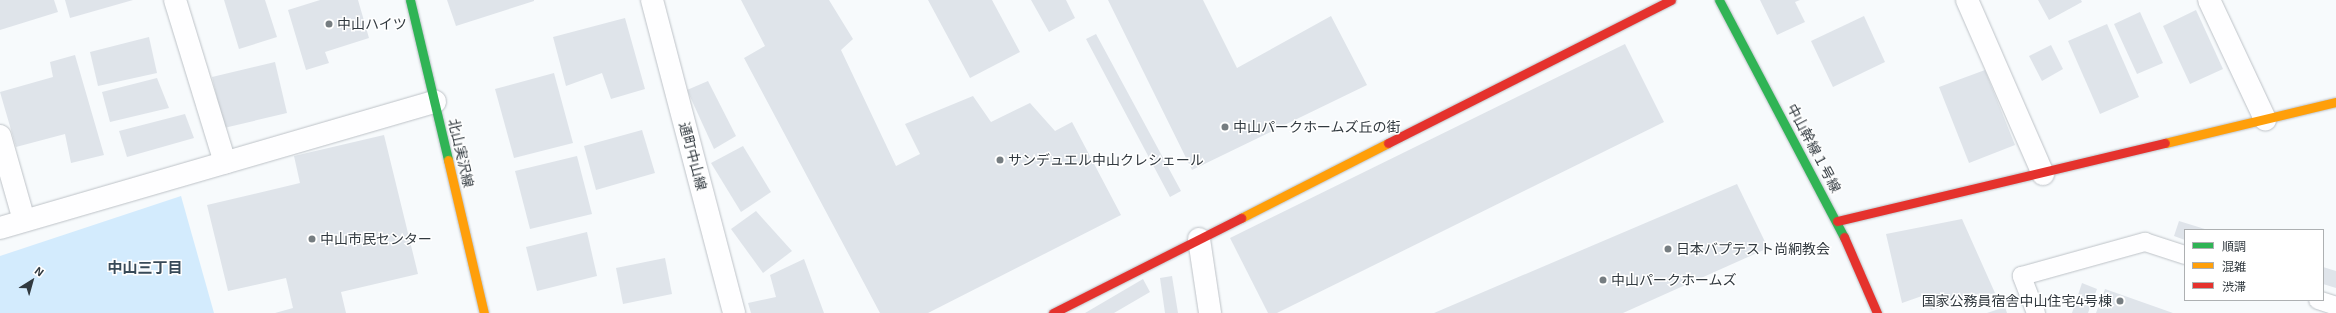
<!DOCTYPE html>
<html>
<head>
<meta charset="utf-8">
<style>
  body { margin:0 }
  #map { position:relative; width:2336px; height:313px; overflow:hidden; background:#f7fafc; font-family:"Exo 2","Noto Sans JP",sans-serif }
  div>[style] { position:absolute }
  .green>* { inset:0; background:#d3ebfd }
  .building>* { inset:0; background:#dfe4ea }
  .roads { filter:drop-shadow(0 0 1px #bdc2c7) drop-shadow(0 0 1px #bdc2c7) }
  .lane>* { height:18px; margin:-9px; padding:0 9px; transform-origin:9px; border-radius:9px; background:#fefeff }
  .street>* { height:22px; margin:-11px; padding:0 11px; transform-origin:11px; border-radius:11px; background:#fefeff }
  .fast>* { height:9px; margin:-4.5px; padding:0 4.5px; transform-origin:4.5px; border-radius:4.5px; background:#30b455 }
  .slow>* { height:9px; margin:-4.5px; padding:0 4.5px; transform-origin:4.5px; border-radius:4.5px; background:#ff9f0a }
  .jam>* { height:9px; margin:-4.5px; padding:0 4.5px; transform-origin:4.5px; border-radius:4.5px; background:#e5322d }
  .dots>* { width:11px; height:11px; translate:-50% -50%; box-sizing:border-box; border:2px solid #fff; border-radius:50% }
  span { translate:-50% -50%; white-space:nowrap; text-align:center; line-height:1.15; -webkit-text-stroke:3px #fff; paint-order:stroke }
  .poi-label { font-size:14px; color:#31393f }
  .left { translate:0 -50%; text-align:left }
  .right { translate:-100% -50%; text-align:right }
  .street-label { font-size:14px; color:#31393f }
  .neighbourhood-label { font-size:15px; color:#384a58; font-weight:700 }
  .legend { position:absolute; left:2184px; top:229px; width:140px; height:72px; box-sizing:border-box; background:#fff; border:1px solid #adb0b2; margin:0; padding:5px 7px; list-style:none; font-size:12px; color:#31393f }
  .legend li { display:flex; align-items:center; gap:8px; height:20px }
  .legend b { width:20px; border:1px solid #adb0b2 }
  .north { position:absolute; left:12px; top:261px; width:40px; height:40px; -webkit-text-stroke:3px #fff; paint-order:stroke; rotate:37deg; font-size:11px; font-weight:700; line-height:16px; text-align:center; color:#31393f }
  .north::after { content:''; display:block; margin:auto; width:14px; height:18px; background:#31393f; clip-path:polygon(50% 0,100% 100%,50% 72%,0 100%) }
</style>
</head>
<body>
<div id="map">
  <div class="green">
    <i style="clip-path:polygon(181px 196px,214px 313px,0 313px,0 256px)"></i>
  </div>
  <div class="building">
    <i style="clip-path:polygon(0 0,54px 0,58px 12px,0 30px)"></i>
    <i style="clip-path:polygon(65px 0,133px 0,70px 18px)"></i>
    <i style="clip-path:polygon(224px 0,265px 0,277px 37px,239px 49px)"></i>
    <i style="clip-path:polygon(320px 0,358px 0,369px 38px,325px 52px,329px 63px,306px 70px,288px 10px)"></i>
    <i style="clip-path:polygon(447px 0,534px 0,534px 1px,456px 26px)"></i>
    <i style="clip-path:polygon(741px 0,829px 0,853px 39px,841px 50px,896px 166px,920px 154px,905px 124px,973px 96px,991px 122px,1030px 103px,1055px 131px,1072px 122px,1121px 215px,928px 313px,880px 313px,744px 58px,765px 46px)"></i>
    <i style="clip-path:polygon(928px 0,992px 0,1020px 52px,970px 78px)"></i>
    <i style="clip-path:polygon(1031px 0,1066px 0,1075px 18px,1049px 32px)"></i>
    <i style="clip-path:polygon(1108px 0,1203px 0,1237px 68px,1331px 16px,1367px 85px,1192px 170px)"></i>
    <i style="clip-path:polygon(1760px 0,1800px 0,1795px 2px,1805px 22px,1777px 35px)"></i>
    <i style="clip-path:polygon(2038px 0,2081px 0,2082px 2px,2049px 20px)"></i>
    <i style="clip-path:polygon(2196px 10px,2223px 69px,2190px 84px,2163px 26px)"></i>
    <i style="clip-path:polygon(2140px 12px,2163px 63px,2137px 74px,2114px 24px)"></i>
    <i style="clip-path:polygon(1864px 16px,1885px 62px,1833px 87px,1811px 41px)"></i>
    <i style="clip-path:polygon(625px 18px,645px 89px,611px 99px,602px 73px,566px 86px,553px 37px)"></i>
    <i style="clip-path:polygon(2107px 24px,2139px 97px,2100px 114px,2068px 41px)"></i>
    <i style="clip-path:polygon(1096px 34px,1181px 191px,1170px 197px,1086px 39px)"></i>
    <i style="clip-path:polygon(149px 37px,157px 73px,98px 86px,90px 52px)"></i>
    <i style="clip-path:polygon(1625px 44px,1664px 122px,1277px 313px,1268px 313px,1230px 238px)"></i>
    <i style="clip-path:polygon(2051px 45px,2063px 69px,2042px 81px,2029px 56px)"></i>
    <i style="clip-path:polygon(75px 55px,104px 155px,71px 163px,65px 134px,16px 147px,0 92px,53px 77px,50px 62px)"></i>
    <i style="clip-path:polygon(275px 62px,287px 113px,224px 128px,212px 77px)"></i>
    <i style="clip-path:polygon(1985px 70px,2015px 145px,1969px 163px,1939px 87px)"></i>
    <i style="clip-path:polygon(554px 73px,573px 143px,514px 158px,495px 89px)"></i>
    <i style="clip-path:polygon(157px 78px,169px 108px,110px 122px,102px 92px)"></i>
    <i style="clip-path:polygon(708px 81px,736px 136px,714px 149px,687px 90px)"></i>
    <i style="clip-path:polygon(185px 114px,194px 138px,127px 157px,119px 131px)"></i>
    <i style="clip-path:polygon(642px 130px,655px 173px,596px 190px,584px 146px)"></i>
    <i style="clip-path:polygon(384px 135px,418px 274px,341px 292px,346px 313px,275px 313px,293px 308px,286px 278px,228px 291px,207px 205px,300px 183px,294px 156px)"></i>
    <i style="clip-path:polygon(743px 146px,771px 192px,741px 212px,711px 163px)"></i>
    <i style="clip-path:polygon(577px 156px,592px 214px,530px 229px,515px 171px)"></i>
    <i style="clip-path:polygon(1737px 184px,1768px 248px,1623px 313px,1434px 313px)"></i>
    <i style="clip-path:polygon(756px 211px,792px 251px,763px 273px,731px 229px)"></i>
    <i style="clip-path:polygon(1962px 219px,1995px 293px,1931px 310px,1922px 296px,1902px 303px,1886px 234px)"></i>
    <i style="clip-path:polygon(2179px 221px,2208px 230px,2185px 230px,2185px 240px,2174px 236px)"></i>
    <i style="clip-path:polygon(587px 232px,597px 276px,537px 291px,526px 247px)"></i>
    <i style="clip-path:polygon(665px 258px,672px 294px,623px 304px,616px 268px)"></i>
    <i style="clip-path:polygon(804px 259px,824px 313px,751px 313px,748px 303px,776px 297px,770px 275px)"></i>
    <i style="clip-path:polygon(2323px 267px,2336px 271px,2336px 288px,2323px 284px)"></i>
    <i style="clip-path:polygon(1172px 276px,1178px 313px,1165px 313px,1160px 278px)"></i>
    <i style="clip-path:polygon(1143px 279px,1150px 292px,1114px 313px,1085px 313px)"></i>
    <i style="clip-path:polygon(2082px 283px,2097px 289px,2088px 313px,2072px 313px)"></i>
    <i style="clip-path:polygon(2105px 289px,2173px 313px,2096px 313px)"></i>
    <i style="clip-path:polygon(2005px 307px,2007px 313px,1987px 313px)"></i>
  </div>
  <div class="roads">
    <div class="lane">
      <i style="left:2318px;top:300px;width:19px;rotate:18deg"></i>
      <i style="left:2036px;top:313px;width:40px;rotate:-111deg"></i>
      <i style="left:2022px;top:276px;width:128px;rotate:-15.5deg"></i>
      <i style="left:2145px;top:242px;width:42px;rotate:18deg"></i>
    </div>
    <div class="street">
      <i style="left:175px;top:0;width:170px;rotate:72.9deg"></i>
      <i style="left:652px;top:0;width:324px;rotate:75.3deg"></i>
      <i style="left:1967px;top:0;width:190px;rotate:66.4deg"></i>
      <i style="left:2209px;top:0;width:132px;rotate:64.8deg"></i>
      <i style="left:0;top:136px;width:87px;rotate:74.1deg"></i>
      <i style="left:0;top:228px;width:453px;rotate:-16.2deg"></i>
      <i style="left:1199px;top:239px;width:75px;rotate:81.5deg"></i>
    </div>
    <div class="fast">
      <i style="left:410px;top:0;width:164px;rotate:76.6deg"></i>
      <i style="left:1719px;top:0;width:268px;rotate:62.2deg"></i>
    </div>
    <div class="slow">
      <i style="left:2165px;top:143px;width:176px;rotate:-13.5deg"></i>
      <i style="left:448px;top:160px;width:157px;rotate:76.8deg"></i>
      <i style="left:1241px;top:218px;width:165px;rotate:-27deg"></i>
    </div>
    <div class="jam">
      <i style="left:1388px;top:143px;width:317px;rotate:-26.8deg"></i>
      <i style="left:1837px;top:221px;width:337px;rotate:-13.4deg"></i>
      <i style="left:1844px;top:237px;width:83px;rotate:66.5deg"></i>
      <i style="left:1053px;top:313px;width:211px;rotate:-26.8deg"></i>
    </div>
  </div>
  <div class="dots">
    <i style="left:329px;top:24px;background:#767d81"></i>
    <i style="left:1225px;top:127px;background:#767d81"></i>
    <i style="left:1000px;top:160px;background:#767d81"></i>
    <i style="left:312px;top:239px;background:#767d81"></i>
    <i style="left:1668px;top:249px;background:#767d81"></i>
    <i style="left:1603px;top:280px;background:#767d81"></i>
    <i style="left:2120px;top:301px;background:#767d81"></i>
  </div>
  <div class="poi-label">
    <span class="left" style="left:337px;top:24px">中山ハイツ</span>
    <span class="left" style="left:1233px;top:127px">中山パークホームズ丘の街</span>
    <span class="left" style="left:1008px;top:160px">サンデュエル中山クレシェール</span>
    <span class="left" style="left:320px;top:239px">中山市民センター</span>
    <span class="left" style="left:1676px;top:249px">日本バプテスト尚絅教会</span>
    <span class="left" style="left:1611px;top:280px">中山パークホームズ</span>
    <span class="right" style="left:2112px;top:301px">国家公務員宿舎中山住宅4号棟</span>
  </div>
  <div class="street-label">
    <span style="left:1814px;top:148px;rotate:62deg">中山幹線１号線</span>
    <span style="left:461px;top:153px;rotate:77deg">北山実沢線</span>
    <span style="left:693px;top:156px;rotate:75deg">通町中山線</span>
  </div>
  <div class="neighbourhood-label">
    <span style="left:145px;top:268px">中山三丁目</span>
  </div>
  <ul class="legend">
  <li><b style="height:5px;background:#30b455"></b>順調</li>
  <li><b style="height:5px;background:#ff9f0a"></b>混雑</li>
  <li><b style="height:5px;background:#e5322d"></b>渋滞</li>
  </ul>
  <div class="north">N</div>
</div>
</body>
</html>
